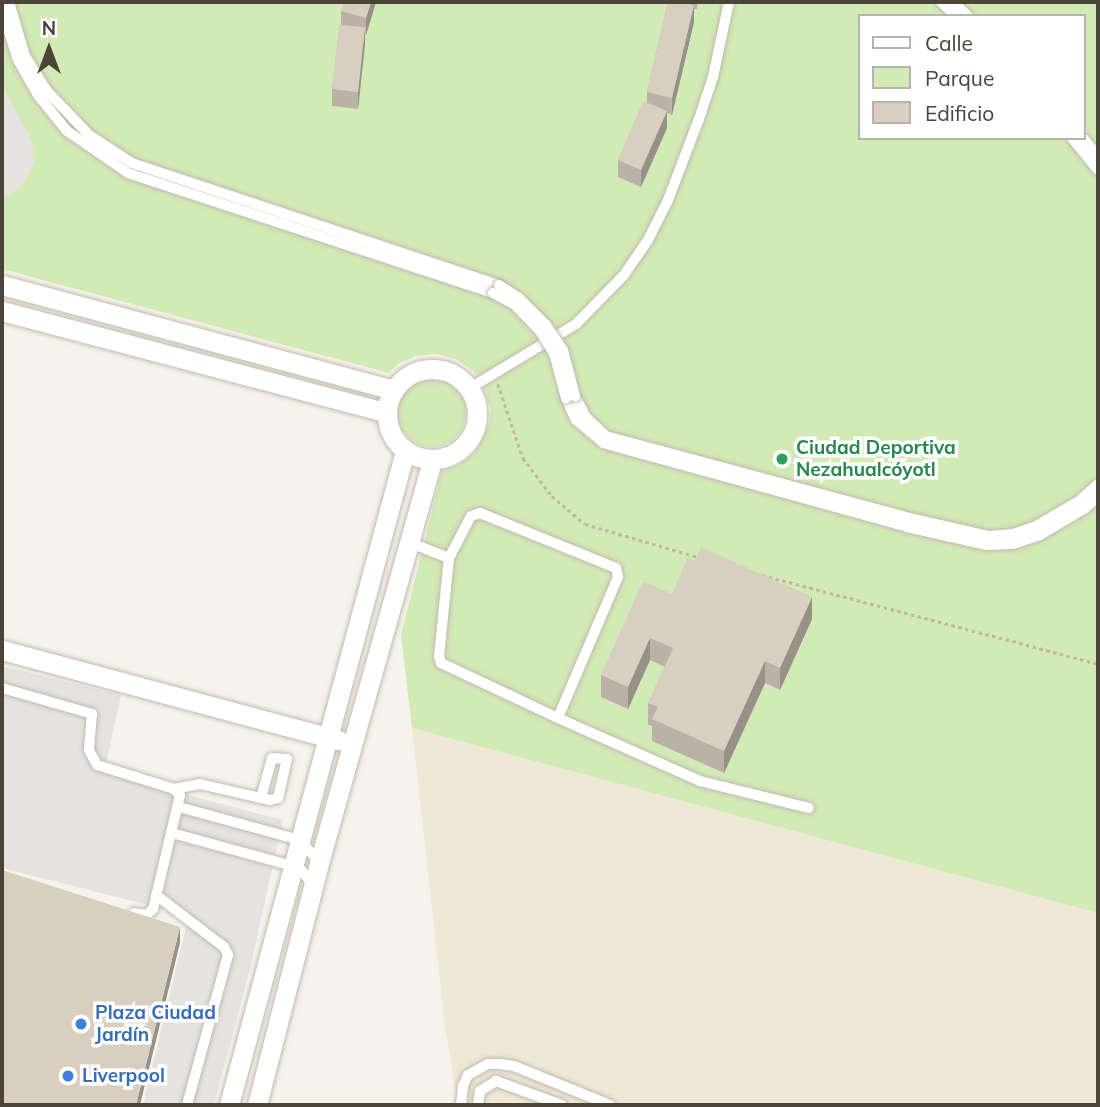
<!DOCTYPE html>
<html>
<head>
<meta charset="utf-8">
<style>
  body { margin:0 }
  #map { position:relative; width:1100px; height:1107px; overflow:hidden; background:#f6f3ec; font-family:Mulish,sans-serif }
  div>[style] { position:absolute }
  .education>* { inset:0; background:#efe8d6 }
  .green>* { inset:0; background:#d2eab5 }
  .round { border-radius:50% }
  .parking>* { inset:0; background:#e5e3e0 }
  .path>* { height:2.5px; margin-top:-1.25px; transform-origin:0; background:repeating-linear-gradient(90deg,#c4b79f 0 3.5px,transparent 0 7px) }
  .roads { filter:drop-shadow(0 0 2px #c2bbae) drop-shadow(0 0 2px #c2bbae) }
  .lane>* { height:10px; margin:-5px; padding:0 5px; transform-origin:5px; border-radius:5px; background:#fff }
  .street>* { height:19px; margin:-9.5px; padding:0 9.5px; transform-origin:9.5px; border-radius:9.5px; background:#fff }
  .street>.ring { margin:-9.5px; padding:0; box-sizing:content-box; background:none; border:19px solid #fff; border-radius:50% }
  .bridges { filter:drop-shadow(0 0 2px #c2bbae) drop-shadow(0 0 2px #c2bbae) }
  .lane-bridge>* { height:10px; margin:-5px; padding:0 5px; transform-origin:5px; border-radius:5px; background:#fff }
  .wall>* { inset:0; background:#bab2a6 }
  .shaded-wall>* { inset:0; background:#979187 }
  .building>* { inset:0; background:#d8cfc1 }
  .dots>* { width:19px; height:19px; translate:-50% -50%; box-sizing:border-box; border:4px solid #fff; border-radius:50% }
  span { translate:-50% -50%; white-space:nowrap; text-align:center; line-height:1.15; -webkit-text-stroke:7px #fff; paint-order:stroke }
  .leisure-label { font-size:19px; color:#27864d; font-weight:700 }
  .left { translate:0 -50%; text-align:left }
  .shop-label { font-size:19px; color:#366cbe; font-weight:700 }
  .frame { position:absolute; inset:0; border:4px solid #4b4439; pointer-events:none }
  .legend { position:absolute; left:858px; top:14px; width:228px; height:126px; box-sizing:border-box; background:#fff; border:2px solid #b7b4b0; margin:0; padding:9px 12px; list-style:none; font-size:21px; color:#4b4439 }
  .legend li { display:flex; align-items:center; gap:14px; height:35px }
  .legend b { width:35px; border:2px solid #b7b4b0 }
  .north { position:absolute; left:14px; top:14px; width:70px; height:70px; -webkit-text-stroke:5px #fff; paint-order:stroke; rotate:0deg; font-size:19px; font-weight:700; line-height:28px; text-align:center; color:#4b4439 }
  .north::after { content:''; display:block; margin:auto; width:24px; height:32px; background:#4b4439; clip-path:polygon(50% 0,100% 100%,50% 72%,0 100%) }
</style>
</head>
<body>
<div id="map">
  <div class="education">
    <i style="clip-path:polygon(412px 728px,1098px 913px,1098px 1105px,458px 1105px,445px 1027px)"></i>
  </div>
  <div class="green">
    <i style="clip-path:polygon(evenodd,2px 2px,1098px 2px,1098px 913px,412px 728px,401px 635px,442px 471px,459px 465px,474px 454px,489px 425px,491px 410px,482px 382px,472px 370px,456px 359px,436px 354px,416px 356px,398px 364px,389px 373px,2px 269px,2px 2px,860px 16px,1084px 16px,1084px 138px,860px 138px,860px 16px)"></i>
    <i class="round" style="left:398px;top:379px;width:68px;height:68px"></i>
  </div>
  <div class="parking">
    <i style="clip-path:polygon(2px 85px,32px 141px,34px 162px,23px 185px,2px 199px)"></i>
    <i style="clip-path:polygon(2px 666px,121px 695px,104px 773px,283px 820px,250px 969px,214px 1105px,143px 1105px,189px 915px,2px 868px)"></i>
  </div>
  <div class="path">
    <i style="left:498px;top:384px;width:78px;rotate:71.3deg"></i>
    <i style="left:523px;top:458px;width:48px;rotate:52.7deg"></i>
    <i style="left:552px;top:496px;width:43px;rotate:40.3deg"></i>
    <i style="left:585px;top:524px;width:118px;rotate:16.3deg"></i>
    <i style="left:762px;top:575px;width:348px;rotate:14.8deg"></i>
  </div>
  <div class="roads">
    <div class="lane">
      <i style="left:9px;top:2px;width:56px;rotate:73.5deg"></i>
      <i style="left:25px;top:56px;width:40px;rotate:58deg"></i>
      <i style="left:46px;top:90px;width:62px;rotate:46.3deg"></i>
      <i style="left:89px;top:135px;width:51px;rotate:33.1deg"></i>
      <i style="left:132px;top:163px;width:387px;rotate:18.4deg"></i>
      <i style="left:941px;top:2px;width:21px;rotate:43deg"></i>
      <i style="left:953px;top:2px;width:21px;rotate:43deg"></i>
      <i style="left:2px;top:10px;width:52px;rotate:72.3deg"></i>
      <i style="left:18px;top:60px;width:40px;rotate:60.3deg"></i>
      <i style="left:38px;top:95px;width:46px;rotate:51.1deg"></i>
      <i style="left:67px;top:131px;width:74px;rotate:34.5deg"></i>
      <i style="left:128px;top:173px;width:384px;rotate:18.2deg"></i>
      <i style="left:1072px;top:138px;width:41px;rotate:50.9deg"></i>
      <i style="left:1083px;top:138px;width:23px;rotate:50deg"></i>
      <i style="left:470px;top:388px;width:124px;rotate:-31.1deg"></i>
      <i style="left:576px;top:324px;width:69px;rotate:-45.6deg"></i>
      <i style="left:624px;top:275px;width:42px;rotate:-55.6deg"></i>
      <i style="left:648px;top:240px;width:45px;rotate:-63.4deg"></i>
      <i style="left:668px;top:200px;width:87px;rotate:-69.1deg"></i>
      <i style="left:699px;top:119px;width:44px;rotate:-71.6deg"></i>
      <i style="left:713px;top:77px;width:77px;rotate:-78deg"></i>
      <i style="left:575px;top:396px;width:22px;rotate:63deg"></i>
      <i style="left:585px;top:416px;width:29px;rotate:44deg"></i>
      <i style="left:606px;top:436px;width:314px;rotate:15.1deg"></i>
      <i style="left:909px;top:518px;width:82px;rotate:12.7deg"></i>
      <i style="left:989px;top:536px;width:24px;rotate:-5deg"></i>
      <i style="left:1013px;top:534px;width:24px;rotate:-19deg"></i>
      <i style="left:1036px;top:526px;width:50px;rotate:-30.2deg"></i>
      <i style="left:1079px;top:501px;width:25px;rotate:-42deg"></i>
      <i style="left:566px;top:398px;width:24px;rotate:66deg"></i>
      <i style="left:576px;top:420px;width:35px;rotate:40deg"></i>
      <i style="left:603px;top:443px;width:315px;rotate:15.4deg"></i>
      <i style="left:907px;top:527px;width:81px;rotate:12.8deg"></i>
      <i style="left:986px;top:545px;width:27px;rotate:-2deg"></i>
      <i style="left:1013px;top:544px;width:28px;rotate:-18deg"></i>
      <i style="left:1040px;top:535px;width:51px;rotate:-30.6deg"></i>
      <i style="left:1084px;top:509px;width:18px;rotate:-41deg"></i>
      <i style="left:408px;top:542px;width:44px;rotate:21.3deg"></i>
      <i style="left:449px;top:558px;width:47px;rotate:-62.4deg"></i>
      <i style="left:471px;top:516px;width:9px;rotate:-18deg"></i>
      <i style="left:480px;top:513px;width:147px;rotate:22deg"></i>
      <i style="left:616px;top:568px;width:9px;rotate:77deg"></i>
      <i style="left:618px;top:577px;width:153px;rotate:113.1deg"></i>
      <i style="left:558px;top:718px;width:155px;rotate:23.9deg"></i>
      <i style="left:700px;top:781px;width:112px;rotate:13.9deg"></i>
      <i style="left:449px;top:558px;width:99px;rotate:95.8deg"></i>
      <i style="left:439px;top:656px;width:7px;rotate:74deg"></i>
      <i style="left:441px;top:663px;width:129px;rotate:25.2deg"></i>
      <i style="left:2px;top:688px;width:94px;rotate:16.1deg"></i>
      <i style="left:92px;top:714px;width:36px;rotate:95deg"></i>
      <i style="left:89px;top:750px;width:17px;rotate:62deg"></i>
      <i style="left:97px;top:765px;width:81px;rotate:17.3deg"></i>
      <i style="left:174px;top:789px;width:8px;rotate:45deg"></i>
      <i style="left:180px;top:795px;width:117px;rotate:103.3deg"></i>
      <i style="left:153px;top:909px;width:9px;rotate:139deg"></i>
      <i style="left:146px;top:915px;width:12px;rotate:-171deg"></i>
      <i style="left:174px;top:789px;width:26px;rotate:-11deg"></i>
      <i style="left:200px;top:784px;width:72px;rotate:12.9deg"></i>
      <i style="left:270px;top:800px;width:8px;rotate:-14deg"></i>
      <i style="left:278px;top:798px;width:40px;rotate:-77deg"></i>
      <i style="left:287px;top:759px;width:15px;rotate:-176deg"></i>
      <i style="left:272px;top:758px;width:41px;rotate:105.4deg"></i>
      <i style="left:179px;top:807px;width:125px;rotate:15.3deg"></i>
      <i style="left:300px;top:840px;width:28px;rotate:49deg"></i>
      <i style="left:172px;top:833px;width:125px;rotate:15.3deg"></i>
      <i style="left:293px;top:866px;width:10px;rotate:29deg"></i>
      <i style="left:302px;top:871px;width:18px;rotate:52deg"></i>
      <i style="left:156px;top:895px;width:86px;rotate:37.4deg"></i>
      <i style="left:224px;top:947px;width:9px;rotate:63deg"></i>
      <i style="left:228px;top:955px;width:156px;rotate:105.3deg"></i>
      <i style="left:461px;top:1105px;width:19px;rotate:-84deg"></i>
      <i style="left:463px;top:1086px;width:12px;rotate:-66deg"></i>
      <i style="left:468px;top:1075px;width:23px;rotate:-29deg"></i>
      <i style="left:488px;top:1064px;width:12px"></i>
      <i style="left:500px;top:1064px;width:14px;rotate:8deg"></i>
      <i style="left:514px;top:1066px;width:104px;rotate:22.1deg"></i>
      <i style="left:478px;top:1105px;width:14px;rotate:-82deg"></i>
      <i style="left:480px;top:1091px;width:19px;rotate:-32deg"></i>
      <i style="left:496px;top:1081px;width:70px;rotate:20deg"></i>
    </div>
    <div class="street">
      <i style="left:2px;top:285px;width:406px;rotate:15deg"></i>
      <i style="left:2px;top:311px;width:398px;rotate:14.8deg"></i>
      <i class="ring" style="left:387px;top:369px;width:71px;height:71px"></i>
      <i style="left:2px;top:650px;width:349px;rotate:15deg"></i>
      <i style="left:229px;top:1105px;width:677px;rotate:-74.94deg"></i>
      <i style="left:257px;top:1105px;width:250px;rotate:-75.6deg"></i>
      <i style="left:319px;top:863px;width:419px;rotate:-74.3deg"></i>
    </div>
  </div>
  <div class="bridges">
    <div class="lane-bridge">
      <i style="left:499px;top:285px;width:24px;rotate:33deg"></i>
      <i style="left:519px;top:298px;width:38px;rotate:45deg"></i>
      <i style="left:546px;top:325px;width:30px;rotate:56deg"></i>
      <i style="left:563px;top:350px;width:48px;rotate:75.4deg"></i>
      <i style="left:493px;top:293px;width:24px;rotate:28deg"></i>
      <i style="left:514px;top:304px;width:37px;rotate:46deg"></i>
      <i style="left:540px;top:331px;width:26px;rotate:58deg"></i>
      <i style="left:554px;top:353px;width:47px;rotate:75.1deg"></i>
    </div>
  </div>
  <div class="wall">
    <i style="clip-path:polygon(376px 2px,366px 35px,365px 34px,365px 44px,358px 109px,332px 106px,332px 89px,341px 25px,341px 11px)"></i>
    <i style="clip-path:polygon(668px 2px,698px 2px,697px 9px,694px 9px,694px 22px,672px 115px,667px 113px,667px 128px,641px 187px,618px 177px,618px 160px,647px 102px,647px 92px)"></i>
    <i style="clip-path:polygon(672px 594px,812px 619px,780px 690px,765px 683px,724px 773px,652px 741px,652px 726px,648px 725px,648px 703px,665px 667px,650px 660px,628px 709px,601px 697px,601px 675px)"></i>
  </div>
  <div class="shaded-wall">
    <i style="clip-path:polygon(371px 2px,376px 2px,366px 35px,366px 18px)"></i>
    <i style="clip-path:polygon(694px 5px,694px 22px,672px 115px,672px 98px)"></i>
    <i style="clip-path:polygon(365px 27px,365px 44px,358px 109px,358px 92px)"></i>
    <i style="clip-path:polygon(667px 111px,667px 128px,641px 187px,641px 170px)"></i>
    <i style="clip-path:polygon(812px 597px,812px 619px,780px 690px,780px 668px)"></i>
    <i style="clip-path:polygon(650px 638px,650px 660px,628px 709px,628px 687px)"></i>
    <i style="clip-path:polygon(765px 661px,765px 683px,724px 773px,724px 751px)"></i>
    <i style="clip-path:polygon(180px 927px,180px 943px,140px 1105px,136px 1105px)"></i>
  </div>
  <div class="building">
    <i style="clip-path:polygon(344px 2px,371px 2px,366px 18px,341px 11px)"></i>
    <i style="clip-path:polygon(668px 2px,679px 2px,694px 5px,672px 98px,647px 92px)"></i>
    <i style="clip-path:polygon(339px 25px,365px 27px,358px 92px,332px 89px)"></i>
    <i style="clip-path:polygon(643px 101px,667px 111px,641px 170px,618px 160px)"></i>
    <i style="clip-path:polygon(701px 547px,812px 597px,780px 668px,765px 661px,724px 751px,652px 719px,658px 707px,648px 703px,673px 648px,650px 638px,628px 687px,601px 675px,643px 581px,672px 594px,688px 557px,695px 561px)"></i>
    <i style="clip-path:polygon(2px 870px,180px 927px,136px 1105px,2px 1105px)"></i>
  </div>
  <div class="dots">
    <i style="left:782px;top:459px;background:#2e9e5b"></i>
    <i style="left:81px;top:1024px;background:#3f7fe0"></i>
    <i style="left:68px;top:1076px;background:#3f7fe0"></i>
  </div>
  <div class="leisure-label">
    <span class="left" style="left:796px;top:459px">Ciudad Deportiva<br>Nezahualcóyotl</span>
  </div>
  <div class="shop-label">
    <span class="left" style="left:95px;top:1024px">Plaza Ciudad<br>Jardín</span>
    <span class="left" style="left:82px;top:1076px">Liverpool</span>
  </div>
  <div class="frame"></div>
  <ul class="legend">
  <li><b style="height:9px;background:#fff"></b>Calle</li>
  <li><b style="height:19px;background:#d2eab5"></b>Parque</li>
  <li><b style="height:19px;background:#d8cfc1"></b>Edificio</li>
  </ul>
  <div class="north">N</div>
</div>
</body>
</html>
